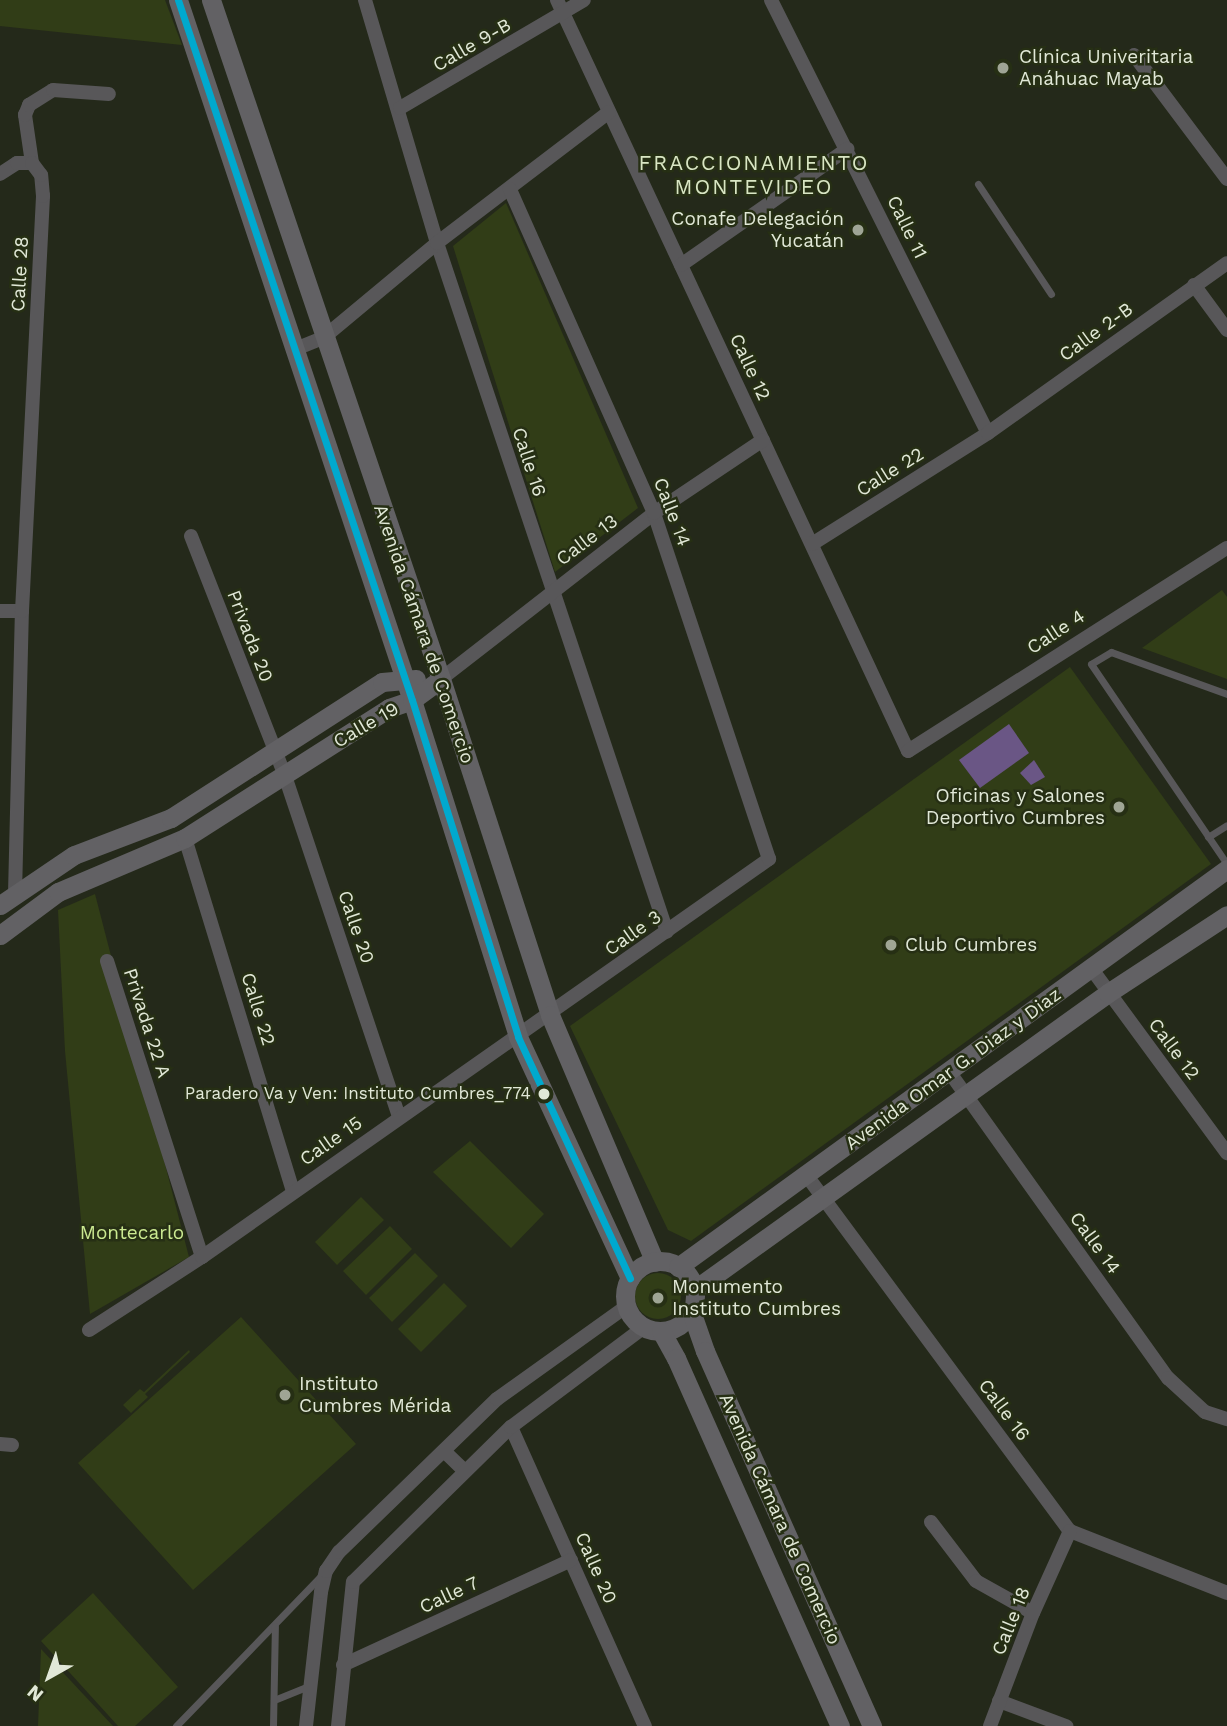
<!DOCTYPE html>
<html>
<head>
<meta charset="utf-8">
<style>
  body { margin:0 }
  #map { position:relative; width:1227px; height:1726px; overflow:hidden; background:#24291a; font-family:"Work Sans",sans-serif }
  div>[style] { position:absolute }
  .green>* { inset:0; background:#313d17 }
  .round { border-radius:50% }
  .water>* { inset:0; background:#6a5685 }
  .lane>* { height:7px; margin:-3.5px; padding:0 3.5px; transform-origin:3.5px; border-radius:3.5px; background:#585759 }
  .street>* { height:14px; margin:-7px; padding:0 7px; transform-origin:7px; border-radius:7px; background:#585759 }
  .secondary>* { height:19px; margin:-9.5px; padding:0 9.5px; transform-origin:9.5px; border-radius:9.5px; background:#626164 }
  .secondary>.ring { margin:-9.5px; padding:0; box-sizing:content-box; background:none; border:19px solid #626164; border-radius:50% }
  .bus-1>* { height:7px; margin:-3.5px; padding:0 3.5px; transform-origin:3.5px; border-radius:3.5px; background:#00a9ce }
  .dots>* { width:19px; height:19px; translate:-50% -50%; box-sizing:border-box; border:4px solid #262f14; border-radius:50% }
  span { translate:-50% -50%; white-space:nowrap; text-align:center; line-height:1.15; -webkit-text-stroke:5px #262f14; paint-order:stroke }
  .bus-label { font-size:17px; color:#e1e8d7 }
  .right { translate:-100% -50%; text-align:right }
  .street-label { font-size:19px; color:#e1e8d7 }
  .poi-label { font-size:19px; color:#e1e8d7 }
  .left { translate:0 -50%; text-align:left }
  .park-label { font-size:19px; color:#cbe991 }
  .neighbourhood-label { font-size:21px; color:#d9e6c4; letter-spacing:2px }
  .north { position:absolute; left:14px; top:1642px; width:70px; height:70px; -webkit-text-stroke:5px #262f14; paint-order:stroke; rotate:220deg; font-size:19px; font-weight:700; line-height:28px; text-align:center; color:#e1e8d7 }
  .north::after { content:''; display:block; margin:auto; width:24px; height:32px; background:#e1e8d7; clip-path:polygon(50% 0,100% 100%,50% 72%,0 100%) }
</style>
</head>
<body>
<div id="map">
  <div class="green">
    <i style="clip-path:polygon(0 0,165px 0,182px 45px,0 26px)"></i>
    <i style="clip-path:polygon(506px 203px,638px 508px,555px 572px,453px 246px)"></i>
    <i style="clip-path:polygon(1222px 590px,1227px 597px,1227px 679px,1142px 648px)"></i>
    <i style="clip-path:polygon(1070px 667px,1211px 864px,691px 1241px,668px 1230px,570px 1026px)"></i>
    <i style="clip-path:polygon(95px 894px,189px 1257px,90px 1314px,65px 1051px,58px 910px)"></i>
    <i style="clip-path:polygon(470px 1141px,544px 1214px,511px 1248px,433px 1172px)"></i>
    <i style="clip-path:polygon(361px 1197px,384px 1220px,337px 1265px,315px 1242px)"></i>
    <i style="clip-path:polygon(390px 1226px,412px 1249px,366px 1295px,343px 1271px)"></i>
    <i style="clip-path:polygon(415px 1253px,438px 1276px,392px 1322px,369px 1298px)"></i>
    <i class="round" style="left:635px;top:1273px;width:46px;height:46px"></i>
    <i style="clip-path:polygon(444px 1283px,467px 1306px,421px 1352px,398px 1329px)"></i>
    <i style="clip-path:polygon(241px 1317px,356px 1444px,193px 1590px,78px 1463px)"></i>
    <i style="clip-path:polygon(189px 1350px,190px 1352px,145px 1394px,148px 1397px,131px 1413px,123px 1405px,140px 1389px,144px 1392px)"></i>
    <i style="clip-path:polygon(93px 1593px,178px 1687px,135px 1726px,118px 1726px,41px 1641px)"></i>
    <i style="clip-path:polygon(41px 1649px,113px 1726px,38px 1726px)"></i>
  </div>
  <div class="water">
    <i style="clip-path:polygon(1009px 724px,1029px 753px,980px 788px,959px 760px)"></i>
    <i style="clip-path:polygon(1034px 760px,1045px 777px,1031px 785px,1020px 773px)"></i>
  </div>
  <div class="lane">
    <i style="left:978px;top:184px;width:132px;rotate:56.4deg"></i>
    <i style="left:1227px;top:694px;width:123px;rotate:-160.1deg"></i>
    <i style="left:1111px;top:652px;width:23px;rotate:149deg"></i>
    <i style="left:1091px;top:664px;width:242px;rotate:55.8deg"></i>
    <i style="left:1208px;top:837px;width:22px;rotate:-32deg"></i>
    <i style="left:274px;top:1700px;width:38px;rotate:-22deg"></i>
    <i style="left:176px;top:1726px;width:211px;rotate:-46deg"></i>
    <i style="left:273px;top:1726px;width:100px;rotate:-88.9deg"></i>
  </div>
  <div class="street">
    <i style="left:365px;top:0;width:253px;rotate:73.5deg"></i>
    <i style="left:437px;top:243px;width:726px;rotate:71.54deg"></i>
    <i style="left:557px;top:0;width:829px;rotate:64.95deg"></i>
    <i style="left:908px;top:751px;width:378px;rotate:-32.5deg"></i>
    <i style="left:771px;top:0;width:484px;rotate:63.4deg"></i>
    <i style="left:1134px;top:55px;width:155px;rotate:53.1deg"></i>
    <i style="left:400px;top:108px;width:213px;rotate:-30.4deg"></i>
    <i style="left:32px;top:163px;width:49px;rotate:-98.3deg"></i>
    <i style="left:25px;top:115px;width:11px;rotate:-68deg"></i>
    <i style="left:29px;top:105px;width:28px;rotate:-32deg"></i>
    <i style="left:53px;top:90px;width:56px;rotate:4.1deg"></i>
    <i style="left:0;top:174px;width:20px;rotate:-33deg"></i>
    <i style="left:17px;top:163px;width:15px"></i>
    <i style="left:681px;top:265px;width:203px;rotate:-34.9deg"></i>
    <i style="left:1194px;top:285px;width:56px;rotate:53.7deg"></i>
    <i style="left:293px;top:350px;width:32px;rotate:-22deg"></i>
    <i style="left:323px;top:338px;width:148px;rotate:-39.8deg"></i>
    <i style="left:437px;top:243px;width:216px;rotate:-37.3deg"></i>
    <i style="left:191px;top:536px;width:258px;rotate:68.6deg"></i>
    <i style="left:285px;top:776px;width:360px;rotate:71.5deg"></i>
    <i style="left:812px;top:544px;width:208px;rotate:-32.2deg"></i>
    <i style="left:988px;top:433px;width:293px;rotate:-35.4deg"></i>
    <i style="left:0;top:611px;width:22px"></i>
    <i style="left:441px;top:679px;width:270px;rotate:-37.9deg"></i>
    <i style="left:654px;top:513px;width:131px;rotate:-33.8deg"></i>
    <i style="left:185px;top:838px;width:369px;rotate:73deg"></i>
    <i style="left:15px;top:894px;width:283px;rotate:-88.6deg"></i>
    <i style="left:22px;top:611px;width:416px;rotate:-87.1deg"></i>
    <i style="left:43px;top:196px;width:21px;rotate:-95deg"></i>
    <i style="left:41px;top:175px;width:15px;rotate:-127deg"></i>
    <i style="left:107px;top:961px;width:311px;rotate:72.2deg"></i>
    <i style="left:1091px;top:968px;width:230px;rotate:53.7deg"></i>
    <i style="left:948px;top:1070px;width:379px;rotate:54.5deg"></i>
    <i style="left:1168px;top:1378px;width:50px;rotate:42.6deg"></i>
    <i style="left:1205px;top:1412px;width:23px;rotate:18deg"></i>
    <i style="left:807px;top:1176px;width:442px;rotate:53.5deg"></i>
    <i style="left:1070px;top:1531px;width:169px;rotate:21.5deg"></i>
    <i style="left:89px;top:1330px;width:135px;rotate:-32.9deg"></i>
    <i style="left:202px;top:1257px;width:693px;rotate:-35.07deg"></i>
    <i style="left:769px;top:859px;width:365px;rotate:-108.4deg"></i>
    <i style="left:654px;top:513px;width:355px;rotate:-114deg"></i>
    <i style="left:511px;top:1427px;width:328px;rotate:65.9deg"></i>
    <i style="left:0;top:1444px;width:12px;rotate:5deg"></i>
    <i style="left:444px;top:1451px;width:29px;rotate:44deg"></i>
    <i style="left:931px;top:1522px;width:74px;rotate:52.7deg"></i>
    <i style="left:976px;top:1581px;width:65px;rotate:29.3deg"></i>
    <i style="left:343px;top:1665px;width:251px;rotate:-24.7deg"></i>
    <i style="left:999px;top:1701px;width:72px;rotate:20.5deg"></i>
    <i style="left:306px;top:1726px;width:135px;rotate:-83.6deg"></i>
    <i style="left:321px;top:1592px;width:22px;rotate:-77deg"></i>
    <i style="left:326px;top:1571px;width:23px;rotate:-56deg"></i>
    <i style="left:339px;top:1552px;width:220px;rotate:-44.1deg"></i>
    <i style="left:497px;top:1399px;width:160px;rotate:-35.6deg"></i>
    <i style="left:338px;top:1726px;width:145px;rotate:-84.1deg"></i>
    <i style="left:353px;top:1582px;width:221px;rotate:-44.5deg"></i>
    <i style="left:511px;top:1427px;width:166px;rotate:-36.9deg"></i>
    <i style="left:990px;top:1726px;width:121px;rotate:-69.2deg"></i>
    <i style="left:1033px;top:1613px;width:90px;rotate:-65.7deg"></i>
  </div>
  <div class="secondary">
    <i style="left:178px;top:0;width:738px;rotate:71.52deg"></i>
    <i style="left:412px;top:700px;width:353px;rotate:72.5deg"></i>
    <i style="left:518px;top:1037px;width:266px;rotate:65.1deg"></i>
    <i style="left:211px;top:0;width:717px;rotate:71.29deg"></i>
    <i style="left:441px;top:679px;width:353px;rotate:72deg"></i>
    <i style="left:550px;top:1015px;width:268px;rotate:67deg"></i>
    <i style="left:0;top:905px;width:89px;rotate:-34deg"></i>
    <i style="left:74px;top:855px;width:104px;rotate:-20.9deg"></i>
    <i style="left:171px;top:818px;width:251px;rotate:-32.8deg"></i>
    <i style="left:382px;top:682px;width:34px;rotate:-5deg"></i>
    <i style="left:0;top:935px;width:72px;rotate:-36.6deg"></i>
    <i style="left:58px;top:892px;width:138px;rotate:-23deg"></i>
    <i style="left:185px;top:838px;width:242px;rotate:-32.5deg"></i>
    <i style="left:389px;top:708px;width:24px;rotate:-19deg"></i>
    <i style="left:412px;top:700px;width:36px;rotate:-36deg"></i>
    <i class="ring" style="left:625px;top:1261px;width:51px;height:51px"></i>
    <i style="left:678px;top:1267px;width:678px;rotate:-35.94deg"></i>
    <i style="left:694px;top:1290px;width:510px;rotate:-35.66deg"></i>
    <i style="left:1108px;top:993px;width:142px;rotate:-33.2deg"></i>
    <i style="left:691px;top:1311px;width:42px;rotate:70.7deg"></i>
    <i style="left:705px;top:1351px;width:411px;rotate:66deg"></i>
    <i style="left:661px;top:1331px;width:31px;rotate:61deg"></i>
    <i style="left:676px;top:1358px;width:403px;rotate:66deg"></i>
  </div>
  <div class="bus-1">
    <i style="left:178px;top:0;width:738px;rotate:71.52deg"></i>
    <i style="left:412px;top:700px;width:353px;rotate:72.5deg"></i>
    <i style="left:518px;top:1037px;width:266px;rotate:65.1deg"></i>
  </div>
  <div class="dots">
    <i style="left:1003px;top:68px;background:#9fa595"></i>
    <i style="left:858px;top:230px;background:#9fa595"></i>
    <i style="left:1119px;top:807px;background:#9fa595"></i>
    <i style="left:891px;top:945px;background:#9fa595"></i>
    <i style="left:544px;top:1094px;background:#e1e8d7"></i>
    <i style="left:658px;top:1298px;background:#9fa595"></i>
    <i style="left:285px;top:1395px;background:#9fa595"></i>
  </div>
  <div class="bus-label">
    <span class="right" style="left:531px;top:1094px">Paradero Va y Ven: Instituto Cumbres_774</span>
  </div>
  <div class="street-label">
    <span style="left:472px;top:45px;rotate:-30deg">Calle 9-B</span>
    <span style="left:907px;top:227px;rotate:64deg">Calle 11</span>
    <span style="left:20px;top:274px;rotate:-87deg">Calle 28</span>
    <span style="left:1096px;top:332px;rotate:-36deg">Calle 2-B</span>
    <span style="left:750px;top:367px;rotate:65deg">Calle 12</span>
    <span style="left:529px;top:462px;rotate:72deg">Calle 16</span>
    <span style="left:890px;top:472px;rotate:-32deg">Calle 22</span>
    <span style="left:672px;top:512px;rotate:69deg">Calle 14</span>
    <span style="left:587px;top:540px;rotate:-37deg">Calle 13</span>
    <span style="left:1056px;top:632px;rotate:-33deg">Calle 4</span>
    <span style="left:424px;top:634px;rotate:71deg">Avenida Cámara de Comercio</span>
    <span style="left:250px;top:636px;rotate:69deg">Privada 20</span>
    <span style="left:366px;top:725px;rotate:-30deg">Calle 19</span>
    <span style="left:356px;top:927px;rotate:71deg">Calle 20</span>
    <span style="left:633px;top:933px;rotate:-35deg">Calle 3</span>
    <span style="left:258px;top:1009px;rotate:73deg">Calle 22</span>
    <span style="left:147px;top:1023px;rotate:72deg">Privada 22 A</span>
    <span style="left:1174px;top:1049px;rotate:53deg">Calle 12</span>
    <span style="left:953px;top:1069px;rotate:-36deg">Avenida Omar G. Diaz y Diaz</span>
    <span style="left:331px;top:1141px;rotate:-35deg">Calle 15</span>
    <span style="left:1095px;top:1243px;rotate:54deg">Calle 14</span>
    <span style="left:1004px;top:1410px;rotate:53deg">Calle 16</span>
    <span style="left:780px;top:1519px;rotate:66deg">Avenida Cámara de Comercio</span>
    <span style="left:596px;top:1568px;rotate:66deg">Calle 20</span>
    <span style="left:449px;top:1595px;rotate:-25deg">Calle 7</span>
    <span style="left:1011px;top:1621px;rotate:-68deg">Calle 18</span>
  </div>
  <div class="poi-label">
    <span class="left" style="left:1019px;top:68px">Clínica Univeritaria<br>Anáhuac Mayab</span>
    <span class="right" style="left:844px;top:230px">Conafe Delegación<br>Yucatán</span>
    <span class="right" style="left:1105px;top:807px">Oficinas y Salones<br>Deportivo Cumbres</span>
    <span class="left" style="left:905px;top:945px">Club Cumbres</span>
    <span class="left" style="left:672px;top:1298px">Monumento<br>Instituto Cumbres</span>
    <span class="left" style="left:299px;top:1395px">Instituto<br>Cumbres Mérida</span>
  </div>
  <div class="park-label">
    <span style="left:132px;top:1233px">Montecarlo</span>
  </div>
  <div class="neighbourhood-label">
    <span style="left:754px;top:175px">FRACCIONAMIENTO<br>MONTEVIDEO</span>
  </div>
  <div class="north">N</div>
</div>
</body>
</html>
